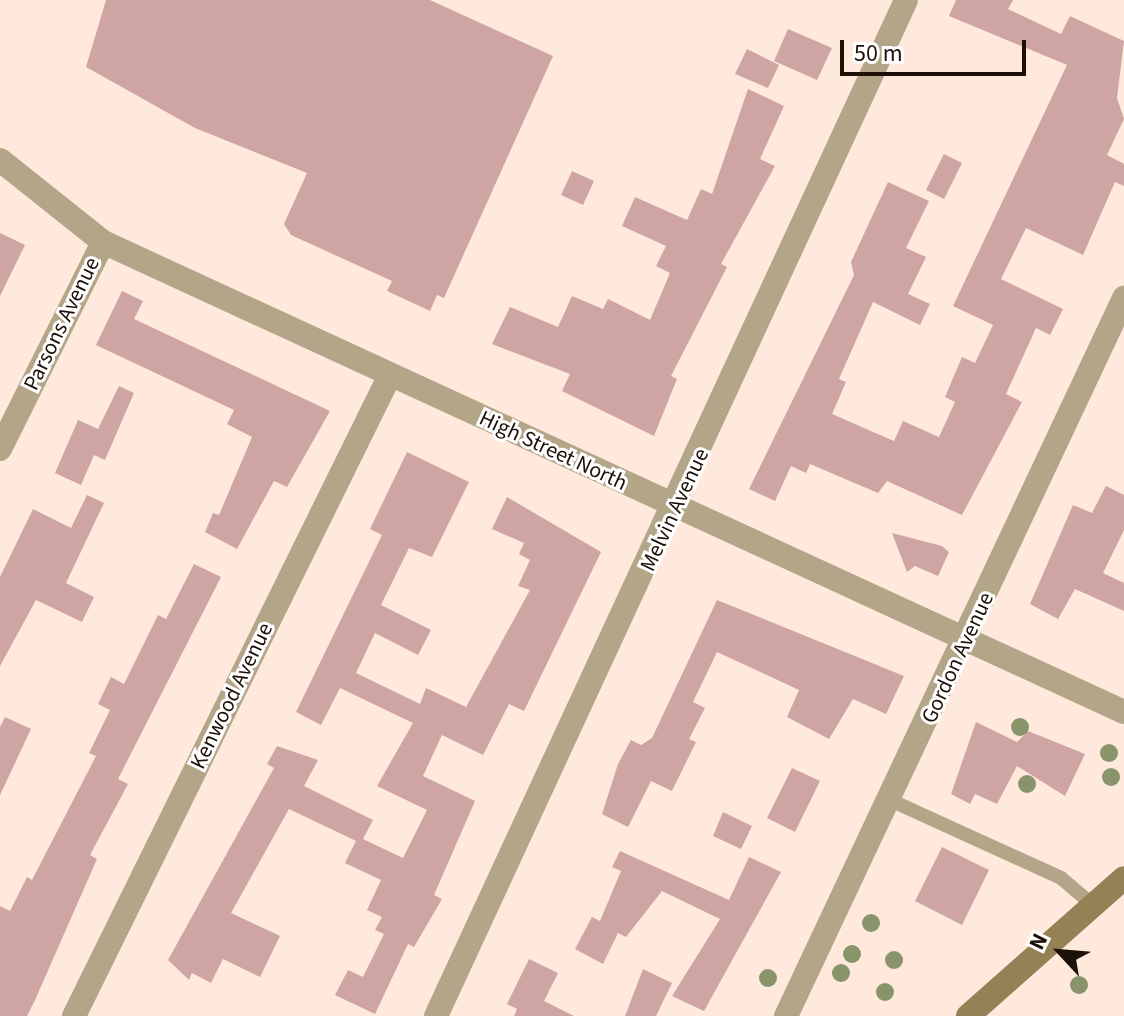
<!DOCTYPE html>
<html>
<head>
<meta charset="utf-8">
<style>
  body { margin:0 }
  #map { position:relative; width:1124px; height:1016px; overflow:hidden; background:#ffe9dc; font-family:"Source Sans 3",sans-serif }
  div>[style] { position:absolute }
  .building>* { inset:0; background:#cfa5a3 }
  .service>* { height:14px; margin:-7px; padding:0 7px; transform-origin:7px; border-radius:7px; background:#b2a588 }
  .minor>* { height:24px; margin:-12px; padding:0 12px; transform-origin:12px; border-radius:12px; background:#b2a588 }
  .tertiary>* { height:24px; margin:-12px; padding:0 12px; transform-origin:12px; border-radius:12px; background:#b2a588 }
  .secondary>* { height:24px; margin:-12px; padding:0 12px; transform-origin:12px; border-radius:12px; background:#948155 }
  .trees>* { width:18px; height:18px; margin:-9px; border-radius:50%; background:#89946b }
  span { translate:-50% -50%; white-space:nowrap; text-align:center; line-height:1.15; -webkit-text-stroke:6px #fff; paint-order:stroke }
  .street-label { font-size:22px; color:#1c1009 }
  .north { position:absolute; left:1020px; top:912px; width:80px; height:80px; -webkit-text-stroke:6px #fff; paint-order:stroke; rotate:296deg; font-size:22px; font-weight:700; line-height:32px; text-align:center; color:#1c1009 }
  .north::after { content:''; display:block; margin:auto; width:28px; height:36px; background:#1c1009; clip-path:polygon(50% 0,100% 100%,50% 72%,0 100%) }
  .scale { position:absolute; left:840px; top:40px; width:186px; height:36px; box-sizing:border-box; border:4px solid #1c1009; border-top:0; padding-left:10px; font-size:24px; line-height:28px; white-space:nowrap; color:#1c1009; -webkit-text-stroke:6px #fff; paint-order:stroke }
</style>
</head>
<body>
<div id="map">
  <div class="building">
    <i style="clip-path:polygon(106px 0,430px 0,553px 56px,444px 298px,437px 295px,430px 311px,387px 291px,392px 281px,291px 235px,284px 224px,307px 173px,195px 128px,86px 67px)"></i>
    <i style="clip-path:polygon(956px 0,1013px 0,1008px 9px,1061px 34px,1070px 16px,1124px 41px,1117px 98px,1124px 119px,1107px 155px,1124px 164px,1124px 186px,1115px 182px,1083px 255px,1026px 228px,1001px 279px,1063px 309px,1050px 335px,1036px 328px,1006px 394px,1022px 402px,962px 515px,887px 481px,878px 493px,810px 464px,806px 473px,791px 466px,775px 501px,749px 489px,854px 275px,851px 262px,888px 182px,929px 201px,906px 248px,926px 257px,908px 294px,930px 304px,920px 325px,873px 302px,839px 379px,846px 382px,832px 414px,894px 441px,903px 421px,939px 437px,955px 402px,945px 397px,962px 357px,975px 363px,993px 325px,953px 306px,1067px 65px,949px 16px)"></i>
    <i style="clip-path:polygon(788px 29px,832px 48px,817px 80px,774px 61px)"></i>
    <i style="clip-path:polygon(747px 49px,779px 65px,768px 88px,735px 74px)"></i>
    <i style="clip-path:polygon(748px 89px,784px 106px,760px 159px,775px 166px,721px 264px,727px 267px,671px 376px,677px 379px,654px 436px,562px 391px,570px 374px,492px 344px,510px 307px,558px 327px,572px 296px,603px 309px,608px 299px,650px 320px,670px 273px,656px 266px,666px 246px,622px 226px,635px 197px,687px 220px,701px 189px,712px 194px)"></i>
    <i style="clip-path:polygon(944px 154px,962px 163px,944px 199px,926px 190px)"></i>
    <i style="clip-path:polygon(572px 171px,594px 181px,583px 205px,561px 195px)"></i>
    <i style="clip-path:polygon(0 233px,25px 245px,0 296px)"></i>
    <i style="clip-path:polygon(122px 291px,143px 301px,134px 319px,330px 411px,287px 487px,274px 481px,237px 549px,205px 532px,213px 513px,219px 515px,252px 437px,227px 424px,234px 410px,96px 345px)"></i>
    <i style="clip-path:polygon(119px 386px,134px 393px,105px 460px,94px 455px,81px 485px,55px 473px,78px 420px,98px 429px)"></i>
    <i style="clip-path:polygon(407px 452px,469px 482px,432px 557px,409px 548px,381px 605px,431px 630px,418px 655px,375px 633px,356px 673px,420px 704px,426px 688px,466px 707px,530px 590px,518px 586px,530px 560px,519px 554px,524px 543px,492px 529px,507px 497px,601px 552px,524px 711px,509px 704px,483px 755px,442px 735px,423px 776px,475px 801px,434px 895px,442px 899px,414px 947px,408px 944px,375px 1014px,335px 995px,348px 970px,363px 977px,384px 934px,375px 930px,382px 917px,367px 910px,381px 880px,345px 863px,356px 841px,289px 809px,231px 913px,280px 936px,260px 977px,223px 959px,211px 983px,192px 973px,189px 980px,168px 960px,274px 768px,267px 764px,277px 746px,318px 760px,304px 786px,373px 820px,363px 839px,403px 858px,427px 810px,377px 786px,413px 723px,340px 688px,321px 725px,296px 712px,382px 535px,370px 529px)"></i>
    <i style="clip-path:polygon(1106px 486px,1124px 495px,1124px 530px,1103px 573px,1124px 583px,1124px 611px,1075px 589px,1058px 619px,1030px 604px,1073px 505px,1092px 513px)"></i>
    <i style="clip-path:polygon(87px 495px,104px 503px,66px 583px,94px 597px,82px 622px,36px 600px,0 666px,0 577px,33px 509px,71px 528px)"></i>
    <i style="clip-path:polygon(892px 533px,942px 546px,949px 552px,938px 576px,915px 566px,907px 572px)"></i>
    <i style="clip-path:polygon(194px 564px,221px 577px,118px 779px,128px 784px,90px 855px,97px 859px,35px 1000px,27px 1016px,0 1016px,0 906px,10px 911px,27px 877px,32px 880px,96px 756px,89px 753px,110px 710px,98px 704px,111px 677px,124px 684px,158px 615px,166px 619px)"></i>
    <i style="clip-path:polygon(717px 600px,904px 676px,886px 714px,853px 699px,829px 739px,787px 717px,799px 690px,717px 652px,693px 702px,705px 708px,689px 739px,696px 742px,672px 791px,651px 781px,628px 827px,602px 814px,618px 764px,631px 740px,641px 745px,652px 738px)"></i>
    <i style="clip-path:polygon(5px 717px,31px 729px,0 795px,0 727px)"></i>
    <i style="clip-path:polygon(976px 722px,1017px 742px,1028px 731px,1085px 754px,1065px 796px,1017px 766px,997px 804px,975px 794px,970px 804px,951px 794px)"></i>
    <i style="clip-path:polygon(792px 768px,820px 781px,795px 832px,767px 818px)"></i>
    <i style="clip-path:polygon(723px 812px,752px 826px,741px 849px,713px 836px)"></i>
    <i style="clip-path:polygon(942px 847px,989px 870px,962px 925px,915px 901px)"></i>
    <i style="clip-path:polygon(620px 851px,729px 900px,749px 857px,781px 872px,704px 1011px,672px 996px,720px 919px,662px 891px,626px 937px,618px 933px,603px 964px,575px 949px,592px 917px,600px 921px,621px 871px,612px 867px)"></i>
    <i style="clip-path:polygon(529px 959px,558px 973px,544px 1001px,574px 1016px,514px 1016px,517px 1009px,507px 1004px)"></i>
    <i style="clip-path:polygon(643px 969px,672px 983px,656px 1016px,625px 1016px)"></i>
  </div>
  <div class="service">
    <i style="left:890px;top:800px;width:188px;rotate:24.5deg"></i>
    <i style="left:1061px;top:878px;width:42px;rotate:40.2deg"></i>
  </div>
  <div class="minor">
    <i style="left:0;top:449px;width:231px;rotate:-63.5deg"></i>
    <i style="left:74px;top:1016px;width:715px;rotate:-63.76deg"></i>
    <i style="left:436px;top:1016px;width:1119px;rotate:-65.17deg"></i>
    <i style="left:786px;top:1016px;width:794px;rotate:-64.79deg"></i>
  </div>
  <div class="tertiary">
    <i style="left:0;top:160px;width:132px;rotate:38.5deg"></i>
    <i style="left:103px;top:242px;width:1124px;rotate:24.72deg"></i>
  </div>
  <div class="secondary">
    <i style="left:968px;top:1016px;width:208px;rotate:-41.5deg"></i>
  </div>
  <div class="trees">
    <i style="left:1020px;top:727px"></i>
    <i style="left:1109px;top:753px"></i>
    <i style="left:1111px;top:777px"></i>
    <i style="left:1027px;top:784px"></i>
    <i style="left:871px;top:923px"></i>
    <i style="left:852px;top:954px"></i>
    <i style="left:894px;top:960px"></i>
    <i style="left:841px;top:973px"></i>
    <i style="left:768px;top:978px"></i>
    <i style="left:1079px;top:985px"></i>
    <i style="left:885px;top:992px"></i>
  </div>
  <div class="street-label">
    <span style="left:62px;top:324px;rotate:-64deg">Parsons Avenue</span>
    <span style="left:553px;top:451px;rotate:25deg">High Street North</span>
    <span style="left:675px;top:510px;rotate:-65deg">Melvin Avenue</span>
    <span style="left:958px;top:658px;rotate:-65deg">Gordon Avenue</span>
    <span style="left:232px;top:696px;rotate:-64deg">Kenwood Avenue</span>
  </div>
  <div class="north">N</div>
  <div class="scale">50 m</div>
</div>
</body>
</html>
